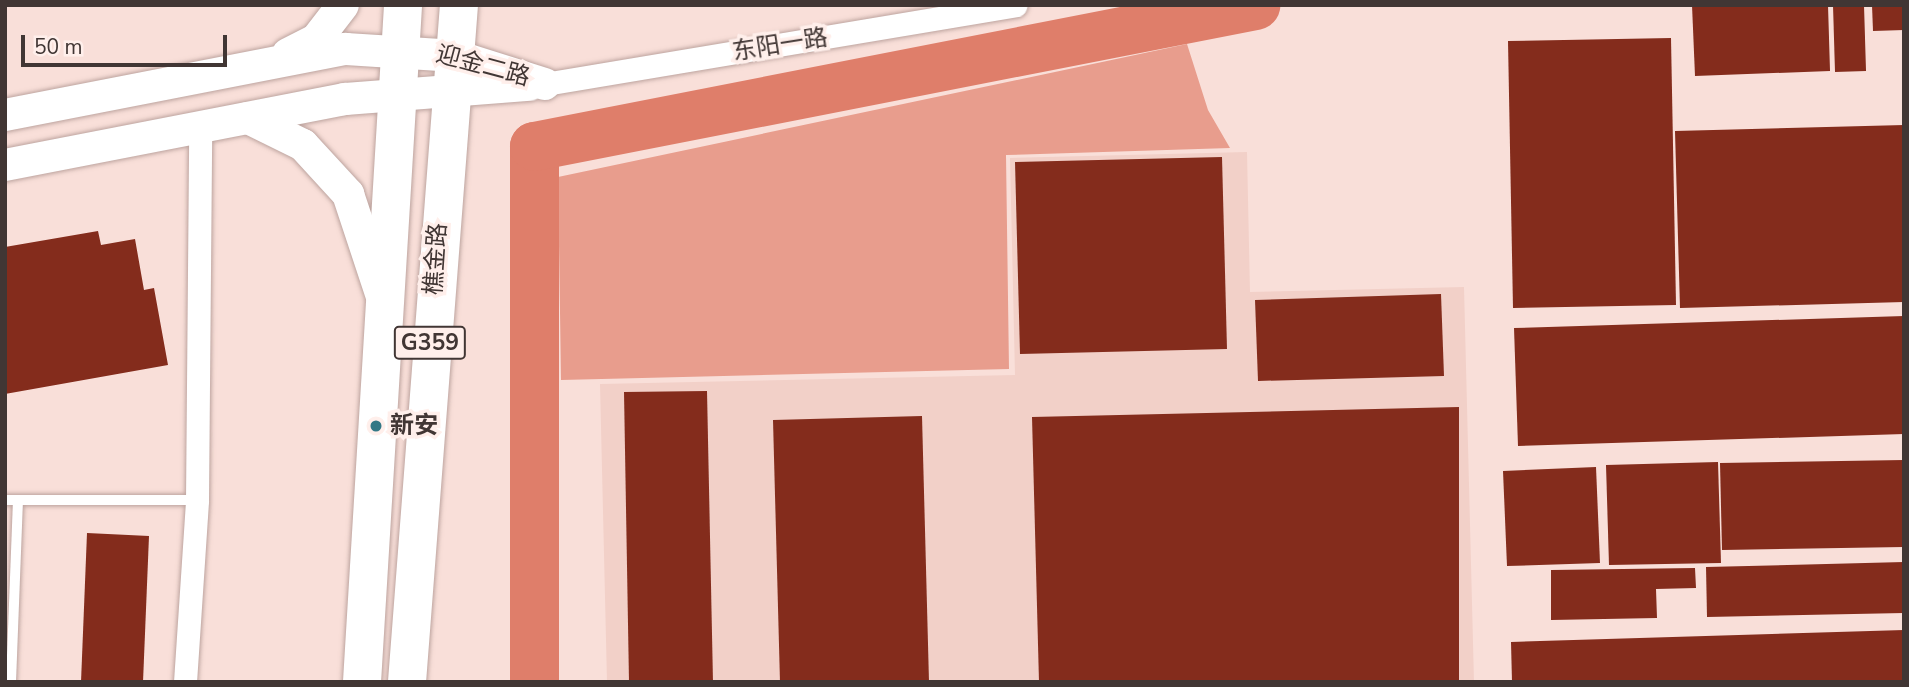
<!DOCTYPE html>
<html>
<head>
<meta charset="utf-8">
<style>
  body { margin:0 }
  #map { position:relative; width:1909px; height:687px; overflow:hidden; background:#f9dfd9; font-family:"Nunito Sans","Noto Sans SC",sans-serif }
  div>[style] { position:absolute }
  .built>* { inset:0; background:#f2d0c8 }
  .green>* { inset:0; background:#e89d8d }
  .river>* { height:49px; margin:-24.5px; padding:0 24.5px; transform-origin:24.5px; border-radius:24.5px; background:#df7e6a }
  .building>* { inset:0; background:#842c1c }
  .roads { filter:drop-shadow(0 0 2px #bda49f) drop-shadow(0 0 2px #bda49f) }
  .lane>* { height:10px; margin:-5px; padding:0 5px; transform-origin:5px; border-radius:5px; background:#fff }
  .street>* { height:23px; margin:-11.5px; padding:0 11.5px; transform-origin:11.5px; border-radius:11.5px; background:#fff }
  .secondary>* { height:32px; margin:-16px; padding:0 16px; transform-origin:16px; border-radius:16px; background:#fff }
  .highway>* { height:38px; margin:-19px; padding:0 19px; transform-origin:19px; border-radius:19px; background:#fff }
  .dots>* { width:19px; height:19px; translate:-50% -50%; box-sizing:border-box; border:4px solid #ffefeb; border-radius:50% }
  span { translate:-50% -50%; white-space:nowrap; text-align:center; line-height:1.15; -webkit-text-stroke:7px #ffefeb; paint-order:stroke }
  .shield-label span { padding:2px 5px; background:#ffefeb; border:2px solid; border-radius:5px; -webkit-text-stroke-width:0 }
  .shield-label { font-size:23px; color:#413634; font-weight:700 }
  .street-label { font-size:24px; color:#413634 }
  .poi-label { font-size:24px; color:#413634; font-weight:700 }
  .left { translate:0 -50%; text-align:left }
  .frame { position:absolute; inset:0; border:7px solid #413634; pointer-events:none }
  .scale { position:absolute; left:21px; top:35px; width:206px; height:32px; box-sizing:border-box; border:4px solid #413634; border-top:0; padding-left:9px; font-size:21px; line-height:24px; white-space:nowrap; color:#413634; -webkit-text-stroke:5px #ffefeb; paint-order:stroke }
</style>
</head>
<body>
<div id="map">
  <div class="built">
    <i style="clip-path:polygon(1247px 152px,1250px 292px,1464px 287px,1474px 682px,607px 682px,600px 384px,1015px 375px,1010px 158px)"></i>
  </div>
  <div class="green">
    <i style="clip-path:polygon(1187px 44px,1208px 110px,1230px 148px,1006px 155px,1009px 369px,561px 380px,558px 177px)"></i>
  </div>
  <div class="river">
    <i style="left:534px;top:682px;width:536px;rotate:-90deg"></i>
    <i style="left:534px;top:146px;width:735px;rotate:-11.07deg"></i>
  </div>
  <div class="building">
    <i style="clip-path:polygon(1692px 5px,1828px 5px,1830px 71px,1695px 76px)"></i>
    <i style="clip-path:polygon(1833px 5px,1864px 5px,1866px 71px,1835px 72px)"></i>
    <i style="clip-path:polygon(1872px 5px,1904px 5px,1904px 30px,1873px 31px)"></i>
    <i style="clip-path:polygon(1671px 38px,1676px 305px,1513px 308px,1508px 41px)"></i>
    <i style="clip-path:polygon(1904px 125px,1904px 302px,1680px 308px,1675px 131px)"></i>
    <i style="clip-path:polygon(1222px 157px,1227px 349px,1020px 354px,1015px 162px)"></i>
    <i style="clip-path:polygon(98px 231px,101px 245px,135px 239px,144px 290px,154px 288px,168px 365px,5px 394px,5px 247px)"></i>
    <i style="clip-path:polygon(1441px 294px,1444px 376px,1258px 381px,1255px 300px)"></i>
    <i style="clip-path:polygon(1904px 316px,1904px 434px,1518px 446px,1514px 328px)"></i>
    <i style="clip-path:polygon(707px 391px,713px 682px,629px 682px,624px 392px)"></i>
    <i style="clip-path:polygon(1459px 407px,1459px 682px,1039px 682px,1032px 417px)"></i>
    <i style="clip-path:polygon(922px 416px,929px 682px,780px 682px,773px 420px)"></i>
    <i style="clip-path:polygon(1904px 460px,1904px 547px,1722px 550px,1720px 463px)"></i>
    <i style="clip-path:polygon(1718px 462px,1721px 563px,1609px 565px,1606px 465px)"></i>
    <i style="clip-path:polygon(1596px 467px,1600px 563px,1507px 566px,1503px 471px)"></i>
    <i style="clip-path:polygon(87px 533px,149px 536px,143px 682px,81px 682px)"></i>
    <i style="clip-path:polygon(1904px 562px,1904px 613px,1707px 617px,1706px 567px)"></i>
    <i style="clip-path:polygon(1695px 568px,1696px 588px,1656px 589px,1657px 618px,1551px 620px,1551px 570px)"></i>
    <i style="clip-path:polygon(1904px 630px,1904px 682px,1512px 682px,1511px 642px)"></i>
  </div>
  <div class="roads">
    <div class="lane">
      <i style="left:5px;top:500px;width:192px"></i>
      <i style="left:11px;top:682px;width:182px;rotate:-87.8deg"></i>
    </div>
    <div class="street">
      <i style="left:545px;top:84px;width:477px;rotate:-9.5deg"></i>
      <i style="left:185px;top:682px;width:182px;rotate:-86.2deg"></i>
      <i style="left:197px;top:500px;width:374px;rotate:-89.5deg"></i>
    </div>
    <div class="secondary">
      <i style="left:288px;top:54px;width:31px;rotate:-27deg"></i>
      <i style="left:316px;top:40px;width:44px;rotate:-52.4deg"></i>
      <i style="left:5px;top:115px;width:347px;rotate:-11deg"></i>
      <i style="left:346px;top:49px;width:110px;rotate:3.6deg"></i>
      <i style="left:456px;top:56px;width:93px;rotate:17.5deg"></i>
      <i style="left:248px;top:118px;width:61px;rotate:26.1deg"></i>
      <i style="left:303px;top:145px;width:67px;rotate:47.4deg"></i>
      <i style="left:348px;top:194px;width:108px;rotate:71.7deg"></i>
      <i style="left:5px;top:165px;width:346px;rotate:-11deg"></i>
      <i style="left:345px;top:99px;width:185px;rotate:-4.4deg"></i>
    </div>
    <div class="highway">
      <i style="left:362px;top:682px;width:678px;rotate:-86.53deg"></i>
      <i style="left:407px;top:682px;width:679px;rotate:-85.61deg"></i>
    </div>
  </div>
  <div class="dots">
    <i style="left:376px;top:426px;background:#337886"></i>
  </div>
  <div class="shield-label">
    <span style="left:430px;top:343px">G359</span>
  </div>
  <div class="street-label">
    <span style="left:780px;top:45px;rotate:-9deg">东阳一路</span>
    <span style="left:483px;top:66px;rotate:15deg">迎金二路</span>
    <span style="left:436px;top:259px;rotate:-86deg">樵金路</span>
  </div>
  <div class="poi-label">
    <span class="left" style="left:390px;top:426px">新安</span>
  </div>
  <div class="frame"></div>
  <div class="scale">50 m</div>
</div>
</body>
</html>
